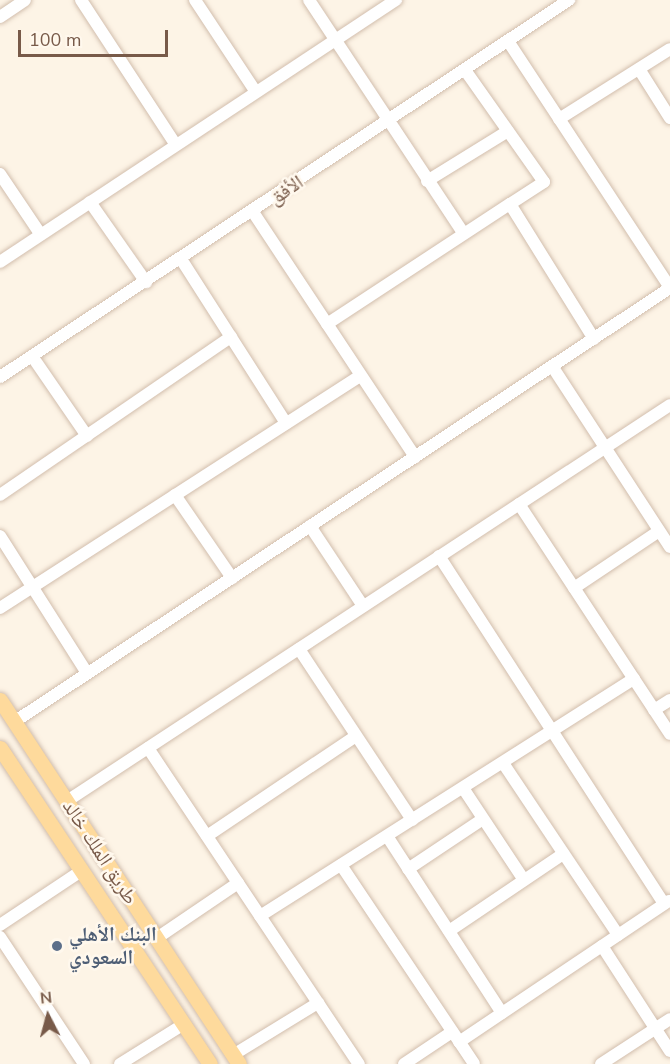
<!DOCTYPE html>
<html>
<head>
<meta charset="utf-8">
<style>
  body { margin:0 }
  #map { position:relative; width:670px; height:1064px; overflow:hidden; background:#fdf4e6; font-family:"Nunito Sans","Noto Naskh Arabic",sans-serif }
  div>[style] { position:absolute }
  .roads { filter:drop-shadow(0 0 2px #d2bead) drop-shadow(0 0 2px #d2bead) }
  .minor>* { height:12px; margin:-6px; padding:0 6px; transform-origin:6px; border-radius:6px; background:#fff }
  .major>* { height:15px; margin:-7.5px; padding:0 7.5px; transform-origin:7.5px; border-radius:7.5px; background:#feda9c }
  .dots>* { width:16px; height:16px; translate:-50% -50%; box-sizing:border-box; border:3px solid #fff8ed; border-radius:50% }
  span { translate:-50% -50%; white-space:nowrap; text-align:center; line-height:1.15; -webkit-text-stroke:5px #fff8ed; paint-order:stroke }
  .street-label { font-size:20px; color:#785a49 }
  .service-label { font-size:20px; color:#4e5e75; font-weight:700 }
  .left { translate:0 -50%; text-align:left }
  .north { position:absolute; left:18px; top:986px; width:60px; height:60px; -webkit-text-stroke:4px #fff8ed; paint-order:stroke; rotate:354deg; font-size:16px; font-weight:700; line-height:24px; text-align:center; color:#785a49 }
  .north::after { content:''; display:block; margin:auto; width:21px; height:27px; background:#785a49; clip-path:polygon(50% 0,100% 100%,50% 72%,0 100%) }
  .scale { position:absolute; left:18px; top:30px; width:150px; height:27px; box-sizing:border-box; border:3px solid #785a49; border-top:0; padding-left:8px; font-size:18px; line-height:21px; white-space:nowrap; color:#785a49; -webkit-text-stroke:4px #fff8ed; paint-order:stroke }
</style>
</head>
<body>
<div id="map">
  <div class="roads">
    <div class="minor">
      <i style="left:81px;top:0;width:173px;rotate:56.8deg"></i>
      <i style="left:195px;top:0;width:110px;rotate:56.5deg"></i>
      <i style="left:309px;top:0;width:279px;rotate:56.5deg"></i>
      <i style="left:0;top:17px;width:30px;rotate:-34deg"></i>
      <i style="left:508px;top:41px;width:295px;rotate:56.7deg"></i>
      <i style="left:639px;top:69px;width:58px;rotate:57.7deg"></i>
      <i style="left:465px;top:70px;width:137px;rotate:54.8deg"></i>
      <i style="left:544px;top:182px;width:40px;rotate:147.1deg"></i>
      <i style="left:559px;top:119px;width:131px;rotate:-32.2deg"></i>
      <i style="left:0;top:174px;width:73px;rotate:56.1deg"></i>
      <i style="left:427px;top:181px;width:95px;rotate:-31.7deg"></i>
      <i style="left:90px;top:202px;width:98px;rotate:55deg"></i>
      <i style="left:253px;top:212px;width:294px;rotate:56.5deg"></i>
      <i style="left:181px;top:259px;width:195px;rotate:57.4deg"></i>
      <i style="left:0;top:262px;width:475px;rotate:-33.5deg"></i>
      <i style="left:327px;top:324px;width:219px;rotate:-33.3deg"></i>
      <i style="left:510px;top:204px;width:159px;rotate:58.1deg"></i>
      <i style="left:32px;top:356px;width:97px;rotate:55.5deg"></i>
      <i style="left:552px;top:366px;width:216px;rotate:56.9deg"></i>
      <i style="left:0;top:377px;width:683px;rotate:-33.53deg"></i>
      <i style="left:0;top:495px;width:280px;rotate:-34.4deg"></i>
      <i style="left:175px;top:495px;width:101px;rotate:55.5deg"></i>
      <i style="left:519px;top:504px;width:275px;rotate:56.7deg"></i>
      <i style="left:310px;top:526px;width:96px;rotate:56.5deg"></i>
      <i style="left:0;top:536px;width:162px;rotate:57.6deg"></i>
      <i style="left:439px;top:556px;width:414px;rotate:57.1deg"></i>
      <i style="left:574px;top:588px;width:102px;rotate:-33.8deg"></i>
      <i style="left:0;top:608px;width:428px;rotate:-32.8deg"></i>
      <i style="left:299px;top:649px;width:205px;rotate:56.5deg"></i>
      <i style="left:654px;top:710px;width:19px;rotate:-32deg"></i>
      <i style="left:14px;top:722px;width:787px;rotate:-33.49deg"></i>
      <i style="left:148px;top:748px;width:380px;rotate:56.3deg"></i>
      <i style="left:503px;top:763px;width:207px;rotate:56.2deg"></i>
      <i style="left:463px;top:788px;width:110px;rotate:56.5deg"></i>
      <i style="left:67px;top:801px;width:721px;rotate:-33.29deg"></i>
      <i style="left:207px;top:836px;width:179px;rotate:-33.9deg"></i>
      <i style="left:387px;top:836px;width:211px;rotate:57deg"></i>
      <i style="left:341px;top:865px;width:239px;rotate:56.2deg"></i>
      <i style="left:408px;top:869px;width:90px;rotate:-33.7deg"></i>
      <i style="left:260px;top:916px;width:443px;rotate:-32.4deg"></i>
      <i style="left:0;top:925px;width:97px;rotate:-33.7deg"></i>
      <i style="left:449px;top:931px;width:138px;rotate:-34deg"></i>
      <i style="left:0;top:937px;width:152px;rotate:56.5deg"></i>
      <i style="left:157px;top:938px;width:98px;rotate:-34.2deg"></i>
      <i style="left:602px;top:946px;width:125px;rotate:57.1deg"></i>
      <i style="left:459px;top:1042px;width:253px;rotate:-33.9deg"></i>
      <i style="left:233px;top:1055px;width:100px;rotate:-31.5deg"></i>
      <i style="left:120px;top:1064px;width:75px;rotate:-32deg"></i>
      <i style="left:404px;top:1064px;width:58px;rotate:-33.7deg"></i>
      <i style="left:601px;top:1064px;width:82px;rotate:-33.1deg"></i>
    </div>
    <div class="major">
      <i style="left:0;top:700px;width:435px;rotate:56.7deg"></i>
      <i style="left:0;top:748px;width:379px;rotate:56.4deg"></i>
    </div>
  </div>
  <div class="dots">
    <i style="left:57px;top:946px;background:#5c6f8a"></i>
  </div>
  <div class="street-label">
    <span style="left:286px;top:190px;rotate:-34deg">الأفق</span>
    <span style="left:100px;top:852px;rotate:57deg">طريق الملك خالد</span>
  </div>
  <div class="service-label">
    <span class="left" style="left:69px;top:946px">البنك الأهلي<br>السعودي</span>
  </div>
  <div class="north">N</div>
  <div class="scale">100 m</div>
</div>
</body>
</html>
